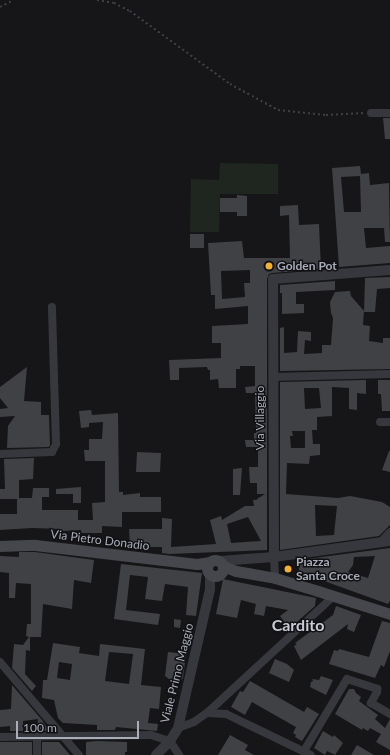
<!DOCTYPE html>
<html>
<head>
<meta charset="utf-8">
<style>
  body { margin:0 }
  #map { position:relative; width:390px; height:755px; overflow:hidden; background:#161618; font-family:Lato,sans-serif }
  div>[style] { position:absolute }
  .green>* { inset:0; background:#1e261f }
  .building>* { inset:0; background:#404145 }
  .path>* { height:1.5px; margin-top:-0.75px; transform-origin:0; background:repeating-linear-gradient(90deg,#3d3f44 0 2px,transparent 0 5px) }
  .minor>* { height:8px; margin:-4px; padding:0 4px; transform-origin:4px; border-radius:4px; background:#37383d }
  .tertiary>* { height:10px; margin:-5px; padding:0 5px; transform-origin:5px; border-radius:5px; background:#37383d }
  .secondary>* { height:11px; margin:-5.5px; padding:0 5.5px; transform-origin:5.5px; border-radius:5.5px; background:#45474d }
  .secondary>.ring { margin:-5.5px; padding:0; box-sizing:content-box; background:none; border:11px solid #45474d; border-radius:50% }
  .dots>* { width:11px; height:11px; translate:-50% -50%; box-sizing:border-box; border:2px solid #111113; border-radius:50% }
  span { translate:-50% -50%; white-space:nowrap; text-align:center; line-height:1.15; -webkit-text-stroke:3px #111113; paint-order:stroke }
  .poi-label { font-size:12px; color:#a8adb8; font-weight:700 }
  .left { translate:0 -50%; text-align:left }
  .street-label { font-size:12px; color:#a8adb8 }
  .district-label { font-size:16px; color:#c9ccd4; font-weight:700 }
  .scale { position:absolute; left:16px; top:721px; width:123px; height:18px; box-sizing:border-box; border:2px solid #a8adb8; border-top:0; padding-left:5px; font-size:12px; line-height:14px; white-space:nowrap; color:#a8adb8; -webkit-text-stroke:3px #111113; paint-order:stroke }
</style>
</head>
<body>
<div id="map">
  <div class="green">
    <i style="clip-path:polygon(220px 163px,278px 164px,278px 194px,220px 194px,219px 232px,190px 232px,191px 179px,219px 180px)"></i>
  </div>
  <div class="building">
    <i style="clip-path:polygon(383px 118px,390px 118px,390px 139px,385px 139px)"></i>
    <i style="clip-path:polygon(evenodd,360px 166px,361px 174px,369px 173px,370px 185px,389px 183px,390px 242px,385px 242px,384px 228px,364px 228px,366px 248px,390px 246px,390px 263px,339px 267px,332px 168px,360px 166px,360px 176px,361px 212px,344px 212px,341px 177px,360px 176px)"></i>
    <i style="clip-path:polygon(237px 195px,247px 196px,247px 216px,237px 216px,237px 212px,220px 212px,220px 198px,237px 198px)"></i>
    <i style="clip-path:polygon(evenodd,298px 205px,299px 225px,319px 224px,321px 269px,272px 273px,269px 274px,267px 279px,267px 550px,169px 554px,162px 553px,162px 547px,130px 547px,129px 529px,162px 529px,162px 518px,172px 519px,171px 547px,216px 544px,210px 520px,221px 516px,222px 520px,245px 506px,254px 506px,253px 500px,257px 500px,257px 499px,265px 494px,257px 494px,257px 483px,250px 483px,249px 467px,258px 467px,258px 447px,246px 447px,245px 440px,254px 440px,254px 433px,256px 433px,255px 393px,246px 393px,245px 387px,255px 386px,255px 366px,240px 366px,240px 369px,236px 369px,236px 388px,219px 388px,218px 379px,210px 380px,210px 370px,208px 370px,207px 367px,179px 368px,179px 380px,170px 380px,169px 360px,221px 358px,221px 343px,212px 343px,212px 326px,248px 324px,248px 306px,215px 309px,215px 295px,211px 295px,208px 243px,242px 241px,244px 258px,290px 258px,289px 215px,280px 216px,280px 206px,298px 205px,250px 270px,250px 283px,244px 283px,245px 297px,222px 299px,221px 271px,250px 270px,298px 205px,248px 517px,261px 541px,231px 543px,227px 524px,248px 517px)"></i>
    <i style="clip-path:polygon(190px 234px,204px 234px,204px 248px,190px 248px)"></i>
    <i style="clip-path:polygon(390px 277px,390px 288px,377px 289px,375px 312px,364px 312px,365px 278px)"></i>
    <i style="clip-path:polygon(335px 281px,335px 290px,296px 292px,296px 304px,304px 304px,304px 313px,282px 314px,282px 293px,280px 293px,280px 285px)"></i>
    <i style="clip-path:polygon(350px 291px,351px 296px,364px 311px,363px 325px,370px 326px,369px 341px,383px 343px,383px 338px,390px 338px,390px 369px,280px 371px,280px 328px,284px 327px,284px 353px,297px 352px,298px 331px,311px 332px,311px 341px,305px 340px,304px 354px,322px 353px,322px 345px,331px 345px,333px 318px,331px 313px,330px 302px,335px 292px)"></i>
    <i style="clip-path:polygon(27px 367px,24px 401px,41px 402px,41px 415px,49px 415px,50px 445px,49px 447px,7px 448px,8px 426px,15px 416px,0 417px,0 409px,8px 408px,0 398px,0 387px)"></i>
    <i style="clip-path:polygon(evenodd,366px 380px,366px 394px,357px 393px,357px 410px,349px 409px,349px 388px,332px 387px,332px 416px,317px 417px,317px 430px,312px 430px,313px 444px,320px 444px,320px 455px,310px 456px,309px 464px,287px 463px,286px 494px,338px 498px,350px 496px,382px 502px,390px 507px,390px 525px,379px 536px,280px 550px,280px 382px,366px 380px,304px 388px,319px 388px,321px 408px,305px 409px,304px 388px,366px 380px,292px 431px,305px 431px,305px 448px,291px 448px,290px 436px,293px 436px,292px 431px,366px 380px,315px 505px,337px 506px,334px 535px,316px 536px,315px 505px)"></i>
    <i style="clip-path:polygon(378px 380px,390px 380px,390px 411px,382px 411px,381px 394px,378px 394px)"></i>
    <i style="clip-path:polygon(91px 410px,92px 415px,118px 413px,119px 492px,123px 492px,123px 495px,140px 493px,140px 497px,161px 497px,161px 512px,122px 512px,122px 527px,102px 526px,102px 533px,81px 533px,81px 530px,61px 531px,61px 529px,32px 528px,0 530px,0 514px,17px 514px,17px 499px,0 499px,0 489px,5px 489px,4px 459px,34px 458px,33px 479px,19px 480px,19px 498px,32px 498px,33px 488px,49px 488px,49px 497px,42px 497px,42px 510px,78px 510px,78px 520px,93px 520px,92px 503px,105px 502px,105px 461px,85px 461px,84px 450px,89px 450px,89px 439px,102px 439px,103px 422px,89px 423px,89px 427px,81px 428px,79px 411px)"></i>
    <i style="clip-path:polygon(389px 451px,390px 451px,390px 472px,382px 470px)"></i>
    <i style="clip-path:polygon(137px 452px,161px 453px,160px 472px,136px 472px)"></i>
    <i style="clip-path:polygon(242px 468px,240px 495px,233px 495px,233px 469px)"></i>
    <i style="clip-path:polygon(81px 487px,81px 503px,73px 503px,73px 494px,56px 494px,56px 489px)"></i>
    <i style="clip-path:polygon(evenodd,390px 548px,390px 601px,388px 604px,299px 572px,299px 560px,390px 548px,375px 556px,368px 578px,348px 572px,353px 565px,354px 557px,375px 556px)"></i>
    <i style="clip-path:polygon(19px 552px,35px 552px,94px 560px,91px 583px,74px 580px,72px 609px,43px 604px,41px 637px,30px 637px,30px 651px,26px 650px,25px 674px,36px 686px,32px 691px,12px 668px,14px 644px,23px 645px,29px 637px,26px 636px,27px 624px,31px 624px,31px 584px,16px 583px,15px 598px,9px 598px,9px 573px,0 572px,0 556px,19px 557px)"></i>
    <i style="clip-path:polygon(121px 564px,202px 573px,196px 616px,186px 615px,188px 587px,165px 584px,162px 601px,145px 599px,148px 577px,130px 575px,126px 610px,160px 614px,158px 625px,114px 619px)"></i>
    <i style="clip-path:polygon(223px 579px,316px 598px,315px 606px,289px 629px,280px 616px,288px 610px,266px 606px,264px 616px,254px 614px,256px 604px,241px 600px,237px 618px,216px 614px)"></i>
    <i style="clip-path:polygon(336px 606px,361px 615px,354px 632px,347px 629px,348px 624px,301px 660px,294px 646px,297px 644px,295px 643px,333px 615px)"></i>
    <i style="clip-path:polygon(174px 619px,181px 620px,180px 628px,174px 627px)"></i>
    <i style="clip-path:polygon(382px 621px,390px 623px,390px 651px,384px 667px,381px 665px,375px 678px,329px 664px,334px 650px,338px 651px,339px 649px,369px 657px)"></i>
    <i style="clip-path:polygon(evenodd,53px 643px,80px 647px,79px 653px,99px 656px,100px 644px,145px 649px,141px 685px,161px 687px,159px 709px,150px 708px,148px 723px,158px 724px,157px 731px,116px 727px,115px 730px,97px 730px,97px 725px,63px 723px,58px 718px,54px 700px,42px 698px,43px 680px,47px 680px,53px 643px,109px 652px,133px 654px,129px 684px,105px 681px,109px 652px,53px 643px,59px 662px,72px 664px,70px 680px,57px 678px,59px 662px)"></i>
    <i style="clip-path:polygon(168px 652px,186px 654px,183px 678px,181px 680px,169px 679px,165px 676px)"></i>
    <i style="clip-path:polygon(275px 659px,287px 664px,294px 670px,289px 682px,269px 673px)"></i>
    <i style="clip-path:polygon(321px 676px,333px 680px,326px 695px,310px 687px,311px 682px,313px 681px,312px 679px,319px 680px)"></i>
    <i style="clip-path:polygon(250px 681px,304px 712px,307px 707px,319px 714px,302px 741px,295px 737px,296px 735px,293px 733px,296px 727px,252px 702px,245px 715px,231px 707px,240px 691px,243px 692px)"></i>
    <i style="clip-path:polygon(12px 685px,42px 720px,49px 731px,37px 731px,38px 719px,23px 721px,23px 731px,10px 731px,10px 726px,0 727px,0 710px,11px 709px)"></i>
    <i style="clip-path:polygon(349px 689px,354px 689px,356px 693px,361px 697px,359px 701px,378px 715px,375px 719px,385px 728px,390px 719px,390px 750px,376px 742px,381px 734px,370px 728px,368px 731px,363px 728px,362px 730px,335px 714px)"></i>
    <i style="clip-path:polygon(323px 731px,333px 737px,334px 735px,343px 743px,335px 755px,327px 751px,325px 755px,314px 748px)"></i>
    <i style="clip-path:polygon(230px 735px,248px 745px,245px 750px,254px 755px,218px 755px)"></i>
    <i style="clip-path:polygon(97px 741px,127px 742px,127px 752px,125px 752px,125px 755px,86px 755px,86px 742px)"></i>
    <i style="clip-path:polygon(0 742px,32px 742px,32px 755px,0 755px)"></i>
    <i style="clip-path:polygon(42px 742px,59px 742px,70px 755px,42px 755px)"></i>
    <i style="clip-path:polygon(357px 745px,374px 755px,351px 755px)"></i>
  </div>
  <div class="path">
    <i style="left:97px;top:0;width:17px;rotate:10deg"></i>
    <i style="left:114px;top:3px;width:18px;rotate:27deg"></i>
    <i style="left:130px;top:11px;width:124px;rotate:36.1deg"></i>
    <i style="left:230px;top:84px;width:55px;rotate:28.4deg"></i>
    <i style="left:278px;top:110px;width:48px;rotate:5.9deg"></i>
    <i style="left:326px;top:115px;width:38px;rotate:-3deg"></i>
    <i style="left:0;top:7px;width:15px;rotate:-28deg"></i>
  </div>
  <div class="minor">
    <i style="left:371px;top:113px;width:19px"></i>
    <i style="left:273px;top:377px;width:117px;rotate:-1.5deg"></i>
    <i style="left:380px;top:422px;width:10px"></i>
    <i style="left:0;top:454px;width:52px;rotate:-2.2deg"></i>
    <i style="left:52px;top:452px;width:9px;rotate:-63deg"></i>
    <i style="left:56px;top:444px;width:137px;rotate:-91.7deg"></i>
    <i style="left:381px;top:542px;width:13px;rotate:-48deg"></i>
    <i style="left:274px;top:557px;width:21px;rotate:87deg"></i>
    <i style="left:0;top:662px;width:122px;rotate:49.7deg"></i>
    <i style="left:207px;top:713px;width:19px;rotate:3deg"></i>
    <i style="left:226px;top:714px;width:94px;rotate:25.8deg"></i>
    <i style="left:178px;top:728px;width:17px;rotate:-21deg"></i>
    <i style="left:194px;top:722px;width:16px;rotate:-35deg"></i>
    <i style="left:207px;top:713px;width:173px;rotate:-42.7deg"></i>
    <i style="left:0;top:737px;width:151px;rotate:-0.8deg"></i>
    <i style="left:151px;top:735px;width:20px;rotate:18deg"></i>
    <i style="left:170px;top:741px;width:17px;rotate:57deg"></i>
    <i style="left:304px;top:751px;width:84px;rotate:-59.2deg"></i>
    <i style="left:347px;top:679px;width:32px;rotate:18deg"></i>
    <i style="left:377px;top:689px;width:3px;rotate:90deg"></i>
    <i style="left:377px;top:692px;width:13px;rotate:119deg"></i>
    <i style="left:371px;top:703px;width:22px;rotate:30deg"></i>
    <i style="left:37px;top:755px;width:17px;rotate:-90deg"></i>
  </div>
  <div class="tertiary">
    <i style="left:274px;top:557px;width:278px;rotate:-90.2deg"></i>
    <i style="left:273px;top:279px;width:117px;rotate:-4.4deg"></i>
    <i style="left:220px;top:561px;width:54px;rotate:-4.2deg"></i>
    <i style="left:274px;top:557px;width:117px;rotate:-7.9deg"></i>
    <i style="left:156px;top:755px;width:20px;rotate:-45deg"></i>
    <i style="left:170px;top:741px;width:15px;rotate:-58deg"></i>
    <i style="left:178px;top:728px;width:143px;rotate:-77deg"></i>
    <i style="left:210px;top:589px;width:15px;rotate:-90deg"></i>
  </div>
  <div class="secondary">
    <i style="left:0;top:546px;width:35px;rotate:-2deg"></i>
    <i style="left:35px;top:545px;width:163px;rotate:6.7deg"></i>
    <i style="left:197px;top:564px;width:13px;rotate:-9deg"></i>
    <i class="ring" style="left:207px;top:560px;width:5px;height:5px"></i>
    <i style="left:223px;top:566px;width:14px;rotate:21deg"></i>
    <i style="left:236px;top:571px;width:40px;rotate:10deg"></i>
    <i style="left:275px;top:578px;width:45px;rotate:16.8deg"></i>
    <i style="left:318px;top:591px;width:76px;rotate:17.7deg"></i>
  </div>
  <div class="dots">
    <i style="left:269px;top:266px;background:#f2b134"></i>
    <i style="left:288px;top:569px;background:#f2b134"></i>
  </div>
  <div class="poi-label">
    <span class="left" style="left:277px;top:266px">Golden Pot</span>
    <span class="left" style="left:296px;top:569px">Piazza<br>Santa Croce</span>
  </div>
  <div class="street-label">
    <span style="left:260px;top:418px;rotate:-90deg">Via Villaggio</span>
    <span style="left:100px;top:540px;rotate:7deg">Via Pietro Donadio</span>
    <span style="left:177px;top:673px;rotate:-76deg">Viale Primo Maggio</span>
  </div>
  <div class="district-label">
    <span style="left:298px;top:625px">Cardito</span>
  </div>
  <div class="scale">100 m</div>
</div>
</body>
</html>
